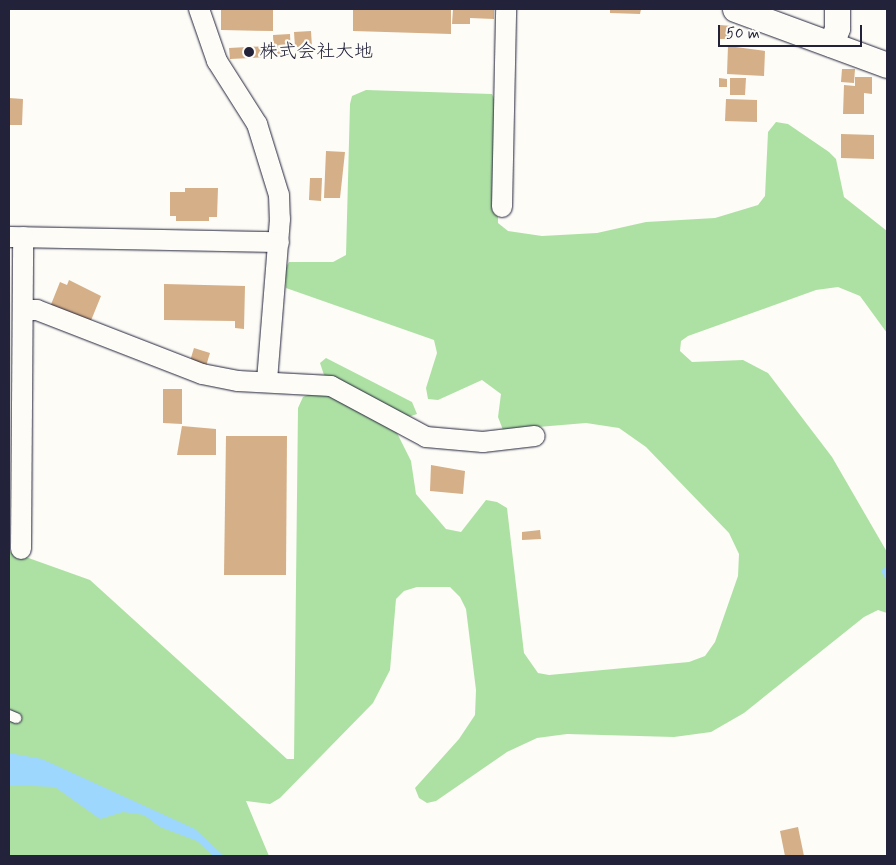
<!DOCTYPE html>
<html>
<head>
<meta charset="utf-8">
<style>
  body { margin:0 }
  #map { position:relative; width:896px; height:865px; overflow:hidden; background:#fdfcf7; font-family:Mynerve,"Klee One",sans-serif }
  div>[style] { position:absolute }
  .green>* { inset:0; background:#ade1a3 }
  .water>* { inset:0; background:#9ed7fe }
  .stream>* { height:5.5px; margin:-2.75px; padding:0 2.75px; transform-origin:2.75px; border-radius:2.75px; background:#9ed7fe }
  .building>* { inset:0; background:#d5af87 }
  .roads { filter:drop-shadow(0 0 1px #22223b) drop-shadow(0 0 1px #22223b) }
  .service>* { height:10px; margin:-5px; padding:0 5px; transform-origin:5px; border-radius:5px; background:#fdfcf7 }
  .minor>* { height:20px; margin:-10px; padding:0 10px; transform-origin:10px; border-radius:10px; background:#fdfcf7 }
  .tertiary>* { height:25px; margin:-12.5px; padding:0 12.5px; transform-origin:12.5px; border-radius:12.5px; background:#fdfcf7 }
  .dots>* { width:14px; height:14px; translate:-50% -50%; box-sizing:border-box; border:2px solid #fdfcf7; border-radius:50% }
  span { translate:-50% -50%; white-space:nowrap; text-align:center; line-height:1.15; -webkit-text-stroke:4.5px #fdfcf7; paint-order:stroke }
  .poi-label { font-size:19px; color:#22223b }
  .left { translate:0 -50%; text-align:left }
  .frame { position:absolute; inset:0; border:10px solid #22223b; pointer-events:none }
  .scale { position:absolute; left:718px; top:25px; width:144px; height:22px; box-sizing:border-box; border:2px solid #22223b; border-top:0; padding-left:6px; font-size:15px; line-height:18px; white-space:nowrap; color:#22223b; -webkit-text-stroke:4px #fdfcf7; paint-order:stroke }
</style>
</head>
<body>
<div id="map">
  <div class="green">
    <i style="clip-path:polygon(366px 90px,492px 94px,498px 108px,498px 223px,508px 231px,542px 236px,597px 233px,646px 222px,715px 218px,758px 205px,765px 196px,768px 132px,776px 122px,788px 124px,829px 152px,836px 159px,844px 197px,887px 231px,887px 333px,860px 296px,838px 287px,816px 290px,688px 336px,681px 341px,680px 351px,692px 362px,743px 360px,768px 373px,832px 457px,887px 552px,887px 613px,878px 610px,864px 617px,744px 713px,711px 732px,674px 737px,567px 734px,537px 738px,507px 752px,436px 801px,427px 803px,419px 798px,415px 788px,459px 739px,475px 715px,476px 690px,466px 609px,460px 597px,450px 587px,417px 587px,404px 591px,396px 599px,390px 670px,373px 703px,280px 798px,270px 804px,246px 801px,269px 856px,9px 856px,9px 551px,90px 580px,287px 759px,294px 759px,298px 408px,303px 397px,315px 392px,329px 395px,397px 433px,411px 461px,416px 494px,446px 529px,461px 532px,486px 500px,497px 502px,507px 508px,524px 653px,538px 673px,549px 675px,689px 662px,705px 656px,715px 642px,738px 576px,739px 554px,729px 533px,646px 447px,619px 428px,586px 423px,503px 430px,498px 417px,501px 394px,482px 380px,438px 400px,428px 399px,426px 388px,437px 353px,434px 340px,286px 288px,285px 269px,289px 262px,333px 262px,346px 255px,350px 104px,352px 96px)"></i>
    <i style="clip-path:polygon(326px 358px,412px 402px,417px 414px,405px 418px,324px 375px,320px 363px)"></i>
  </div>
  <div class="water">
    <i style="clip-path:polygon(9px 753px,42px 759px,195px 829px,224px 856px,213px 856px,197px 841px,160px 827px,144px 815px,123px 812px,100px 819px,55px 787px,9px 785px)"></i>
  </div>
  <div class="stream">
    <i style="left:885px;top:571px;width:4px;rotate:63deg"></i>
  </div>
  <div class="building">
    <i style="clip-path:polygon(221px 9px,273px 9px,273px 31px,221px 30px)"></i>
    <i style="clip-path:polygon(353px 9px,451px 9px,451px 34px,353px 31px)"></i>
    <i style="clip-path:polygon(453px 9px,494px 9px,494px 19px,470px 18px,470px 24px,452px 24px)"></i>
    <i style="clip-path:polygon(610px 9px,641px 9px,640px 14px,610px 13px)"></i>
    <i style="clip-path:polygon(720px 25px,732px 26px,732px 39px,720px 39px)"></i>
    <i style="clip-path:polygon(311px 31px,312px 47px,295px 47px,294px 32px)"></i>
    <i style="clip-path:polygon(290px 34px,291px 56px,274px 57px,273px 35px)"></i>
    <i style="clip-path:polygon(268px 46px,268px 57px,230px 59px,229px 48px)"></i>
    <i style="clip-path:polygon(728px 46px,765px 51px,764px 76px,727px 74px)"></i>
    <i style="clip-path:polygon(842px 69px,855px 69px,854px 83px,841px 82px)"></i>
    <i style="clip-path:polygon(855px 77px,872px 77px,872px 94px,864px 93px,864px 114px,843px 114px,844px 85px,855px 86px)"></i>
    <i style="clip-path:polygon(719px 78px,727px 79px,727px 87px,719px 87px)"></i>
    <i style="clip-path:polygon(730px 78px,746px 78px,745px 95px,730px 95px)"></i>
    <i style="clip-path:polygon(9px 98px,23px 99px,22px 125px,9px 125px)"></i>
    <i style="clip-path:polygon(726px 99px,757px 100px,757px 122px,725px 121px)"></i>
    <i style="clip-path:polygon(841px 134px,874px 135px,874px 159px,841px 158px)"></i>
    <i style="clip-path:polygon(326px 151px,345px 152px,340px 198px,324px 198px)"></i>
    <i style="clip-path:polygon(310px 178px,322px 178px,321px 201px,309px 200px)"></i>
    <i style="clip-path:polygon(185px 188px,218px 188px,217px 217px,209px 217px,209px 221px,176px 221px,176px 216px,170px 216px,170px 192px,185px 192px)"></i>
    <i style="clip-path:polygon(69px 280px,101px 296px,90px 323px,50px 307px,60px 282px,67px 285px)"></i>
    <i style="clip-path:polygon(164px 284px,245px 286px,244px 329px,235px 328px,235px 321px,164px 320px)"></i>
    <i style="clip-path:polygon(194px 348px,210px 353px,206px 366px,190px 361px)"></i>
    <i style="clip-path:polygon(163px 389px,182px 389px,182px 424px,163px 423px)"></i>
    <i style="clip-path:polygon(182px 426px,216px 429px,216px 455px,177px 455px)"></i>
    <i style="clip-path:polygon(226px 436px,287px 436px,286px 575px,224px 575px)"></i>
    <i style="clip-path:polygon(431px 465px,465px 471px,463px 494px,430px 491px)"></i>
    <i style="clip-path:polygon(540px 530px,541px 539px,522px 540px,522px 532px)"></i>
    <i style="clip-path:polygon(798px 827px,804px 856px,785px 856px,780px 831px)"></i>
  </div>
  <div class="roads">
    <div class="service">
      <i style="left:9px;top:715px;width:8px;rotate:23deg"></i>
    </div>
    <div class="minor">
      <i style="left:199px;top:9px;width:55px;rotate:70.9deg"></i>
      <i style="left:217px;top:61px;width:75px;rotate:57.6deg"></i>
      <i style="left:257px;top:124px;width:74px;rotate:72.8deg"></i>
      <i style="left:279px;top:195px;width:24px;rotate:88deg"></i>
      <i style="left:280px;top:219px;width:163px;rotate:94.6deg"></i>
      <i style="left:502px;top:207px;width:198px;rotate:-88.8deg"></i>
      <i style="left:9px;top:237px;width:270px;rotate:1.1deg"></i>
      <i style="left:23px;top:310px;width:14px"></i>
      <i style="left:37px;top:310px;width:177px;rotate:21.2deg"></i>
      <i style="left:202px;top:374px;width:37px;rotate:11deg"></i>
      <i style="left:238px;top:381px;width:93px;rotate:3.1deg"></i>
      <i style="left:331px;top:386px;width:108px;rotate:28.2deg"></i>
      <i style="left:426px;top:437px;width:57px;rotate:5deg"></i>
      <i style="left:483px;top:442px;width:52px;rotate:-6.6deg"></i>
      <i style="left:21px;top:549px;width:312px;rotate:-89.6deg"></i>
    </div>
    <div class="tertiary">
      <i style="left:735px;top:9px;width:162px;rotate:20.2deg"></i>
      <i style="left:831px;top:44px;width:17px;rotate:-69deg"></i>
      <i style="left:837px;top:28px;width:19px;rotate:-90deg"></i>
    </div>
  </div>
  <div class="dots">
    <i style="left:249px;top:52px;background:#22223b"></i>
  </div>
  <div class="poi-label">
    <span class="left" style="left:259px;top:52px">株式会社大地</span>
  </div>
  <div class="frame"></div>
  <div class="scale">50 m</div>
</div>
</body>
</html>
